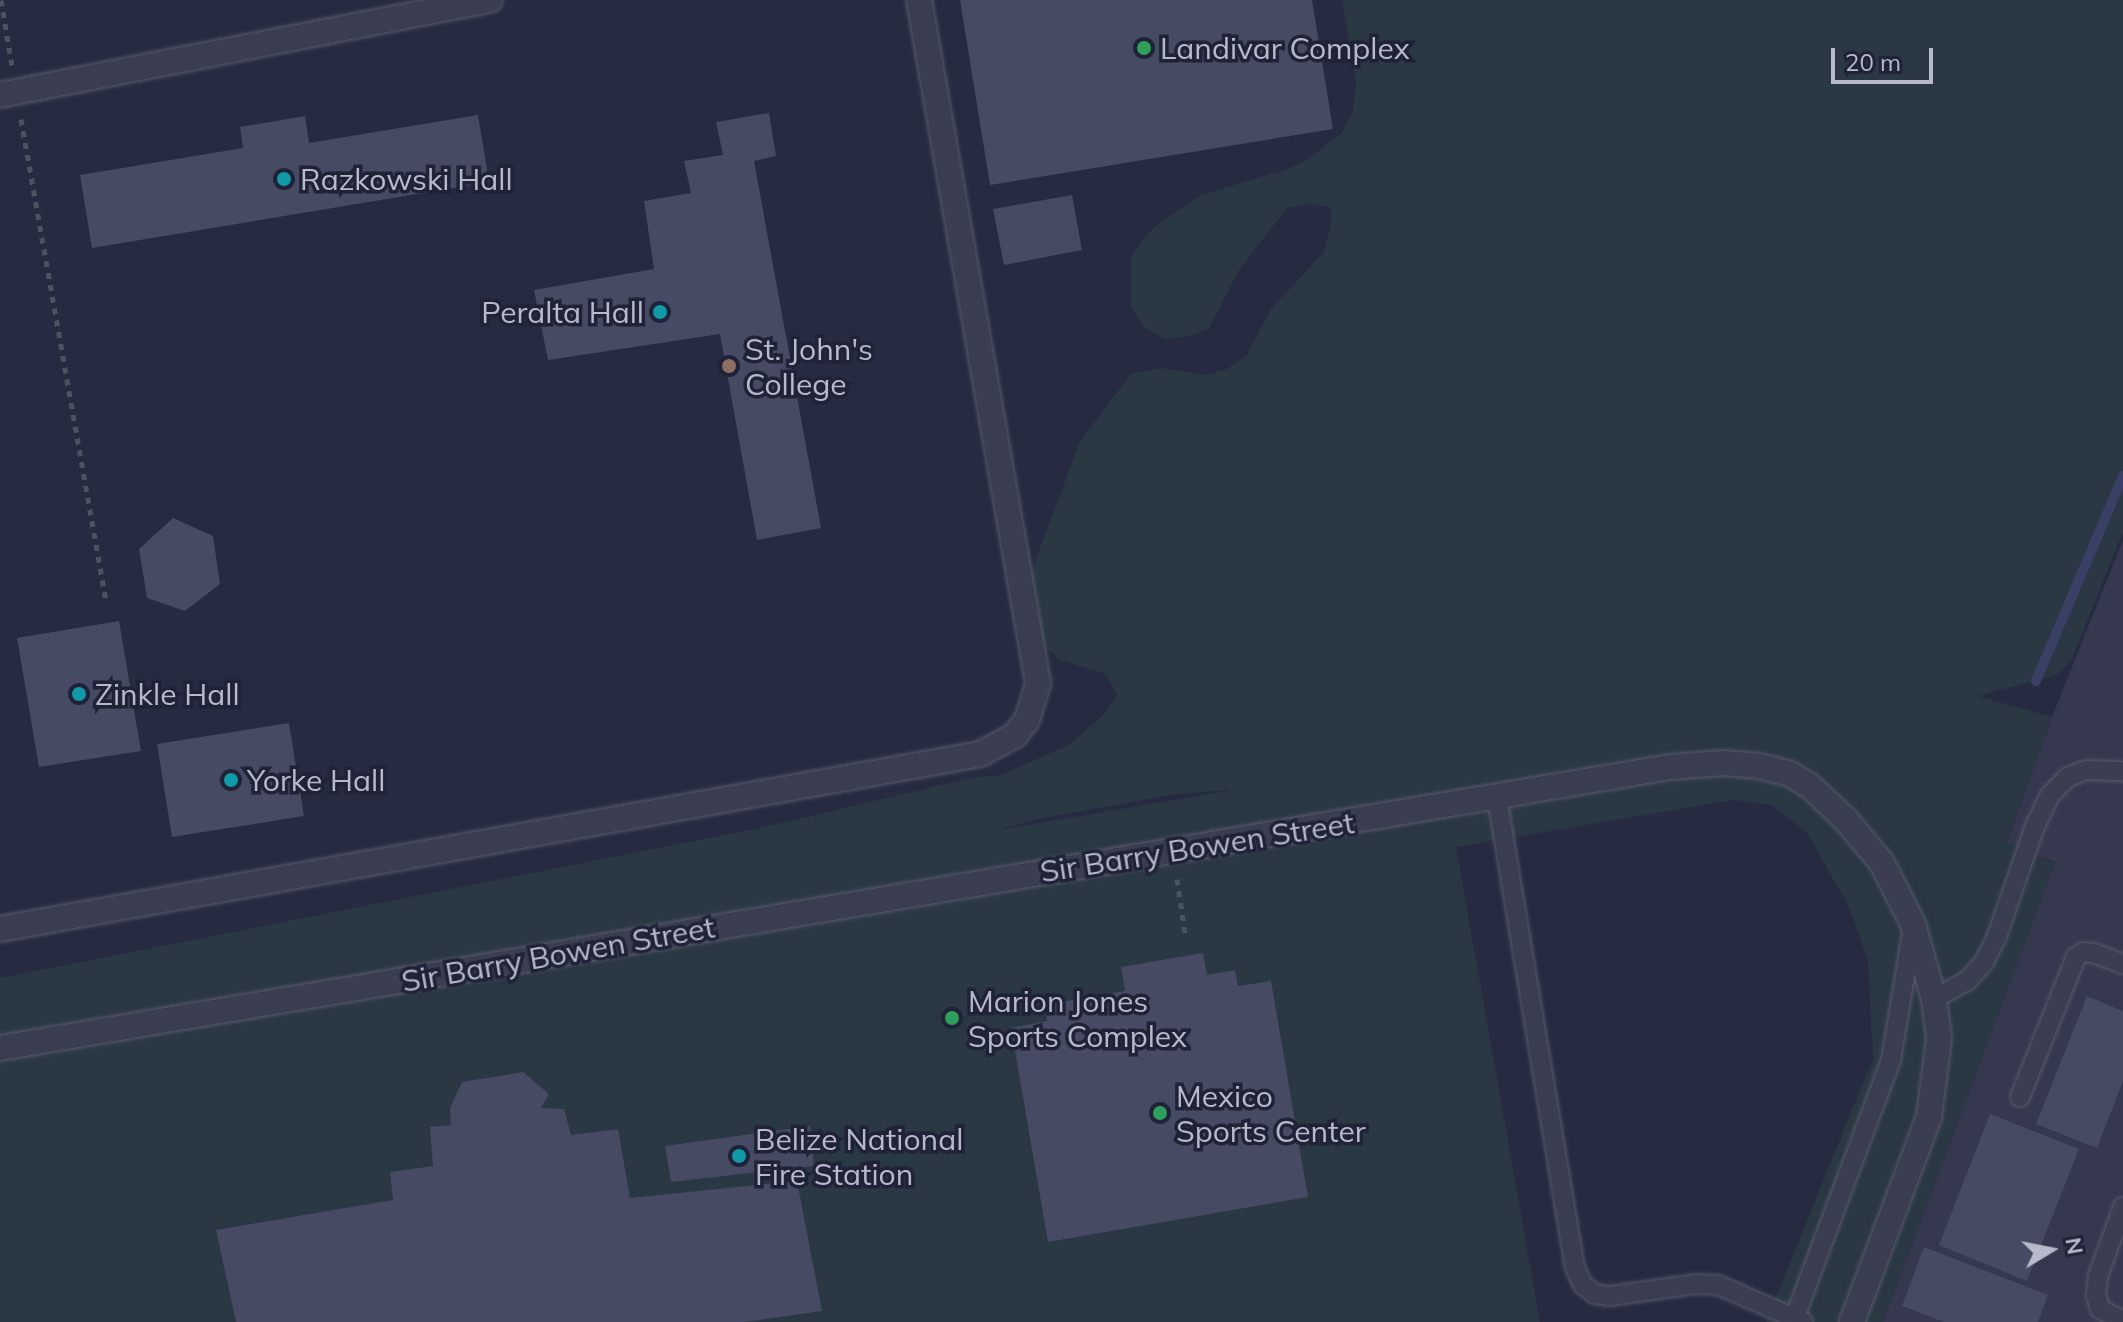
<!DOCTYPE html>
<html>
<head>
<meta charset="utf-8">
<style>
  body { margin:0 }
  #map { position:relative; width:2123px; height:1322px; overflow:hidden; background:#272b41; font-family:Mulish,sans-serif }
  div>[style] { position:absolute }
  .airport>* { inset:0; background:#35384e }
  .green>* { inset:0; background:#293842 }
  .stream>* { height:10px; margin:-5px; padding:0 5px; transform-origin:5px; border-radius:5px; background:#3a3f66 }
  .building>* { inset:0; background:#464a63 }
  .path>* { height:5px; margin-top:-2.5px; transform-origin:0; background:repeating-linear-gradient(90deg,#47555f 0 6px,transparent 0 12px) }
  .roads { filter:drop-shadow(0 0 2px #56596b) drop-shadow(0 0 2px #56596b) }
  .service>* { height:18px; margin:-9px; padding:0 9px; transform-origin:9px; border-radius:9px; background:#3b3e51 }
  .minor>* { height:24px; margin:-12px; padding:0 12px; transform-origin:12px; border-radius:12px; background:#3b3e51 }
  .dots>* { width:22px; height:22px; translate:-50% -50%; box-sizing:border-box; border:4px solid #202337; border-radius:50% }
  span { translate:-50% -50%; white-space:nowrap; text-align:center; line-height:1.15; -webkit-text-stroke:7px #202337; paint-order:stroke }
  .poi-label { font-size:30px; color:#b8bacb }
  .left { translate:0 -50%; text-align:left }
  .right { translate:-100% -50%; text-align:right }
  .street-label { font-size:30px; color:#b8bacb }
  .north { position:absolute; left:2011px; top:1210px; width:80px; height:80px; -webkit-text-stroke:6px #202337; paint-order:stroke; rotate:80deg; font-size:22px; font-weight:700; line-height:32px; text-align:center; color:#b8bacb }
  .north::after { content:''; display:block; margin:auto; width:28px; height:36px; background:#b8bacb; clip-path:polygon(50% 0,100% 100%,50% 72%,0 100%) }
  .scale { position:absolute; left:1831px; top:48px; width:102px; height:36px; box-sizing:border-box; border:4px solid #b8bacb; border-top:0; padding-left:10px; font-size:24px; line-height:28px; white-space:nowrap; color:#b8bacb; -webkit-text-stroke:6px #202337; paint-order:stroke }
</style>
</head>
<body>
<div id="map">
  <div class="airport">
    <i style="clip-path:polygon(2123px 540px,2123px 1322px,1883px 1322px,2055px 862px,2007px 843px,2052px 717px)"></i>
  </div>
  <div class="green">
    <i style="clip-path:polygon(evenodd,1342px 0,2123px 0,2123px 532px,2072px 659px,2057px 675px,1978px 696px,2052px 717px,2007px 842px,2055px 863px,1883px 1322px,1766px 1322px,1873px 1058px,1868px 961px,1849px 907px,1807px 833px,1773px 806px,1735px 800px,1456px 847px,1540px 1322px,0 1322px,0 978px,760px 828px,975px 777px,998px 776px,1069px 745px,1102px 716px,1117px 696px,1106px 674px,1060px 660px,1043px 645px,1029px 578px,1080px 441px,1131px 374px,1161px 368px,1205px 375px,1227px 369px,1247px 355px,1270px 310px,1323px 253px,1330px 230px,1331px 208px,1309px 203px,1287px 208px,1239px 270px,1208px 330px,1188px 336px,1165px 340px,1143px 326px,1131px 306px,1131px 256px,1145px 236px,1162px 221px,1201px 195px,1285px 170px,1305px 161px,1342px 133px,1353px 111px,1356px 82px,1342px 0,1229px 790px,1228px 791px,997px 830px,1037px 819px,1177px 794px,1229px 790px)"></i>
  </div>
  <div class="stream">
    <i style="left:2036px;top:681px;width:223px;rotate:-67deg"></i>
  </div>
  <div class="building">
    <i style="clip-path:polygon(960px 0,1312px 0,1333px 129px,990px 185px)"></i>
    <i style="clip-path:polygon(769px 113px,776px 156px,754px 161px,821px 528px,757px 540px,720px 334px,548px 360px,534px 290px,654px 269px,644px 201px,691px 193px,684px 161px,723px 155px,716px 122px)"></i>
    <i style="clip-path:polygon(478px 115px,489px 182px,92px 248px,80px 175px,243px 148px,240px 127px,305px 116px,309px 143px)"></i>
    <i style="clip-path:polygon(1072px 195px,1082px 250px,1004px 265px,993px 209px)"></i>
    <i style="clip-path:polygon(173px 518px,213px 536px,220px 584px,185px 611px,147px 598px,139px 549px)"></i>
    <i style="clip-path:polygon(119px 621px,141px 751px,39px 767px,17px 638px)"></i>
    <i style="clip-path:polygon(289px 723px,304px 816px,172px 837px,157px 744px)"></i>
    <i style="clip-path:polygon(1203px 953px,1207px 975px,1235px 970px,1238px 986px,1271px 981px,1308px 1197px,1048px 1242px,1011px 1028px,1047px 1021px,1044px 1005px,1125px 991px,1121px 967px)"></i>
    <i style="clip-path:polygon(2087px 996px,2123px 1011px,2123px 1081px,2097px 1148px,2036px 1124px)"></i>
    <i style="clip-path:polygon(523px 1072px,549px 1094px,541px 1108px,564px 1109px,571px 1135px,618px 1129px,630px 1198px,797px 1181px,822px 1311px,744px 1322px,236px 1322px,216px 1230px,393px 1200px,390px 1172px,433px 1166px,430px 1127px,451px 1125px,450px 1108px,462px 1082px)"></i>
    <i style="clip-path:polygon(1990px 1114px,2079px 1149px,2027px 1281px,1939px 1245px)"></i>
    <i style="clip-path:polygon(810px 1126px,814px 1166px,671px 1182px,665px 1146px)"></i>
    <i style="clip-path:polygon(1924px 1247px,2048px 1295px,2038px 1322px,1944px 1322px,1902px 1306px)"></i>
  </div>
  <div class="path">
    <i style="left:1px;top:0;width:67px;rotate:80.5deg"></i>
    <i style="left:21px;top:119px;width:490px;rotate:80deg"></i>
    <i style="left:1177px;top:879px;width:55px;rotate:81.6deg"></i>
  </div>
  <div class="roads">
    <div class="service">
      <i style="left:1497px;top:797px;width:477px;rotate:80.6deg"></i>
      <i style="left:1575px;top:1268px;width:19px;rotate:65deg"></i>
      <i style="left:1583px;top:1285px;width:15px;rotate:37deg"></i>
      <i style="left:1595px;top:1294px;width:15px;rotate:8deg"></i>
      <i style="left:1610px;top:1296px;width:88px;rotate:-7.9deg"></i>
      <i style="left:1697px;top:1284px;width:21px;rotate:3deg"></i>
      <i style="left:1718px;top:1285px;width:93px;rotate:23.5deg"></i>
      <i style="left:1934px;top:999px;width:39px;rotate:-29deg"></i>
      <i style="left:1968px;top:980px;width:24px;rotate:-48deg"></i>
      <i style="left:1984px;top:962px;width:29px;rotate:-63deg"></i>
      <i style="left:1997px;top:936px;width:116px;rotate:-70.9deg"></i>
      <i style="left:2035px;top:826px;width:34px;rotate:-64deg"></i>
      <i style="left:2050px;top:795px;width:25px;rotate:-45deg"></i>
      <i style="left:2068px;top:777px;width:19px;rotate:-21deg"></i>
      <i style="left:2086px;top:770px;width:37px;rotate:2deg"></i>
      <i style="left:2020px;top:1097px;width:151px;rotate:-68.2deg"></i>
      <i style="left:2076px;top:957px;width:9px;rotate:-32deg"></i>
      <i style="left:2084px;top:952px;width:10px;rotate:6deg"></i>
      <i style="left:2094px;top:953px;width:31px;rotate:21deg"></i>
      <i style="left:2123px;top:1207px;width:73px;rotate:109.9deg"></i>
      <i style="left:2098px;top:1276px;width:19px;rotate:96deg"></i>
      <i style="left:2096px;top:1295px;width:15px;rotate:74deg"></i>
      <i style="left:2100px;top:1309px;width:26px;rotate:28deg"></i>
      <i style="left:1793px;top:1322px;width:280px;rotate:-69.5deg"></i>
      <i style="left:1891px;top:1060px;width:135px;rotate:-80.6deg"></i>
    </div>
    <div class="minor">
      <i style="left:0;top:95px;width:499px;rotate:-11deg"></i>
      <i style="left:0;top:929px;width:996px;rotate:-10.12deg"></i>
      <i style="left:980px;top:754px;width:40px;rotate:-28deg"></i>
      <i style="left:1015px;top:735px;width:19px;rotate:-51deg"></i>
      <i style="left:1027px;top:720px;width:39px;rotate:-73deg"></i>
      <i style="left:1038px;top:683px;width:693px;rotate:-99.88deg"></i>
      <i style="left:0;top:1048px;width:1693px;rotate:-9.55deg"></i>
      <i style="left:1670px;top:767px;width:54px;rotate:-4.2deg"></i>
      <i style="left:1724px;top:763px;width:35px;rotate:5deg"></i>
      <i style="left:1759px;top:766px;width:32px;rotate:14deg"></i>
      <i style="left:1790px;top:774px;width:23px;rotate:31deg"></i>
      <i style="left:1810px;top:786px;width:48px;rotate:43.3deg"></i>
      <i style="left:1845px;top:819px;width:57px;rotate:49.9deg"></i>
      <i style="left:1882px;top:863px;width:68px;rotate:63.1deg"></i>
      <i style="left:1913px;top:924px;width:78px;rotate:74.4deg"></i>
      <i style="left:1934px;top:999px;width:40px;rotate:82.9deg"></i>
      <i style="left:1939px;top:1039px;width:79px;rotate:97.3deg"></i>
      <i style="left:1929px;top:1117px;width:219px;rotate:110.6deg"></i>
    </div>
  </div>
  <div class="dots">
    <i style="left:1144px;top:48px;background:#2e9e5b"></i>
    <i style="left:284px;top:179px;background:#0f9aa8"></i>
    <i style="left:660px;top:312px;background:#0f9aa8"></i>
    <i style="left:729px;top:366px;background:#8d6e63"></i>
    <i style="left:79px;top:694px;background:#0f9aa8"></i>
    <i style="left:231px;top:780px;background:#0f9aa8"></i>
    <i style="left:952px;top:1018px;background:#2e9e5b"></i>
    <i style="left:1160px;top:1113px;background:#2e9e5b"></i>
    <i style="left:739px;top:1156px;background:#0f9aa8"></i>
  </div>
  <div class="poi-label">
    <span class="left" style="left:1160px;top:48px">Landivar Complex</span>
    <span class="left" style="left:300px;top:179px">Razkowski Hall</span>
    <span class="right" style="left:644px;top:312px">Peralta Hall</span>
    <span class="left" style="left:745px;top:366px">St. John's<br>College</span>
    <span class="left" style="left:95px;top:694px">Zinkle Hall</span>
    <span class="left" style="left:247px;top:780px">Yorke Hall</span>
    <span class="left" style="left:968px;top:1018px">Marion Jones<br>Sports Complex</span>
    <span class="left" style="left:1176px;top:1113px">Mexico<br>Sports Center</span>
    <span class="left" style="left:755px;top:1156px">Belize National<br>Fire Station</span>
  </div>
  <div class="street-label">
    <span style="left:1197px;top:847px;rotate:-9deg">Sir Barry Bowen Street</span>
    <span style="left:558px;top:954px;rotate:-10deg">Sir Barry Bowen Street</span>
  </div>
  <div class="north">N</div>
  <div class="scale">20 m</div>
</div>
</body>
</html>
